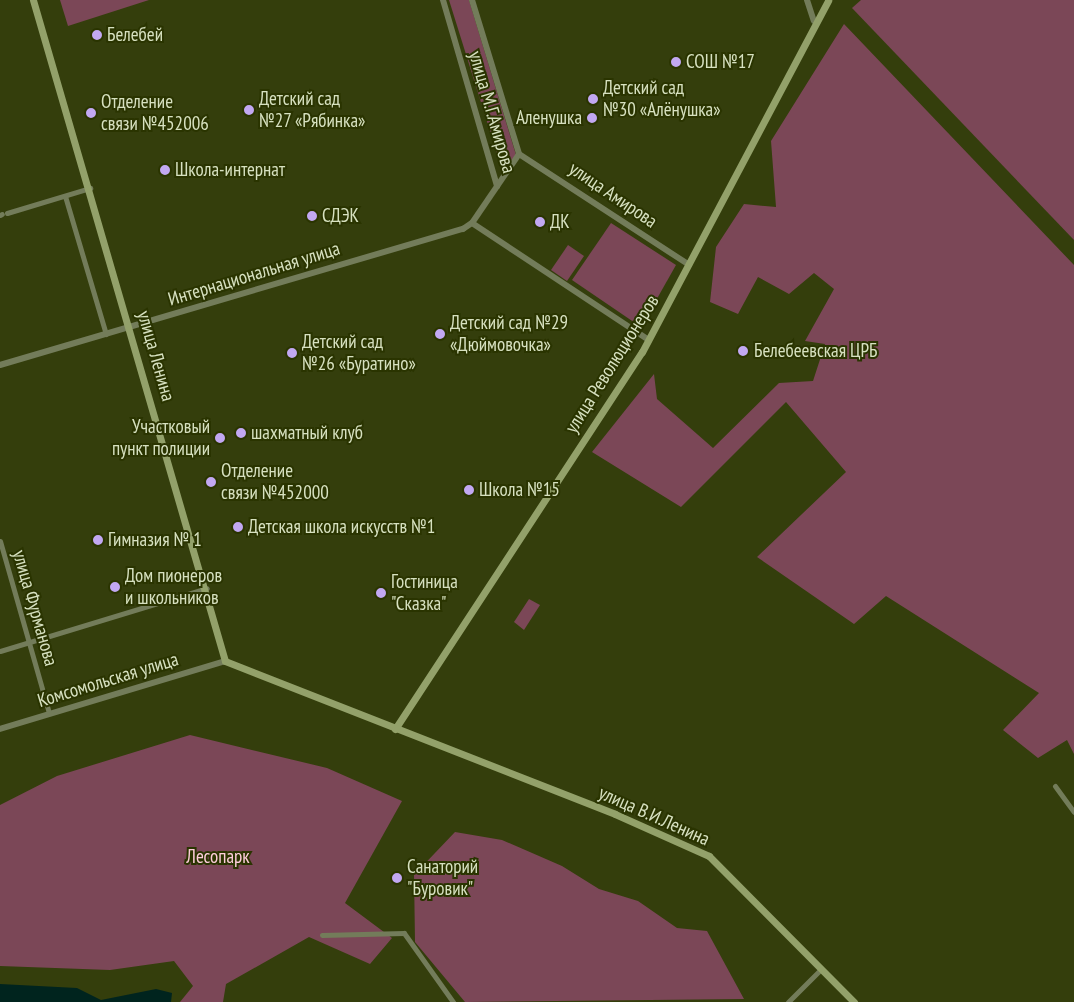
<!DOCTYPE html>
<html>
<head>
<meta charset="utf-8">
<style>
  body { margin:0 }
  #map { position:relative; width:1074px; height:1002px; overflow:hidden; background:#343e0c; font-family:"PT Sans Narrow",sans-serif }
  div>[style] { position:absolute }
  .green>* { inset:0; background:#7b4757 }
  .water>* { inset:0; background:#00241e }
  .minor>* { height:5px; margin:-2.5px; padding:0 2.5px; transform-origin:2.5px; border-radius:2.5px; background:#737c5a }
  .tertiary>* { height:6px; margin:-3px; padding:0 3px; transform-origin:3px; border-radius:3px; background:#737c5a }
  .secondary>* { height:7px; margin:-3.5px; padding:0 3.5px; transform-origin:3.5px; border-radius:3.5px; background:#93a16a }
  .dots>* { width:14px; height:14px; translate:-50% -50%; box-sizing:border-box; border:2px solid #2a3400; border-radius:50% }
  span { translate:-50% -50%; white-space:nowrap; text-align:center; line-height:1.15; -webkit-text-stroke:4px #2a3400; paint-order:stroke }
  .poi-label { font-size:19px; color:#d7e1c0 }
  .left { translate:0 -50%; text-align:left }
  .right { translate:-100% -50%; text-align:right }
  .street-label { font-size:19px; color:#d7e1c0 }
  .park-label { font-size:19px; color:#ffcedc }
</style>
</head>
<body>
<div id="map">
  <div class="green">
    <i style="clip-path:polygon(60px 0,149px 0,68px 26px)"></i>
    <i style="clip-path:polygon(449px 0,469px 0,516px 155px,511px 165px,504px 167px,499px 160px)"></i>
    <i style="clip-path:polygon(861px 0,1074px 0,1074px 240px,852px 8px)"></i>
    <i style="clip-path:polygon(844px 24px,1074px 265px,1074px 754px,1067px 740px,1038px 758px,1003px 730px,1039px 693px,886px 596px,854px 624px,757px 557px,846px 472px,786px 402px,681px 507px,592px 452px,654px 374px,657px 399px,713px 448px,779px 383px,813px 381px,825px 344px,805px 341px,834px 289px,814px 273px,789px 294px,758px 277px,738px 314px,710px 302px,716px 247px,744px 204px,776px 207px,771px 141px)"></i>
    <i style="clip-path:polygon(611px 223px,676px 265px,641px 327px,572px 280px)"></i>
    <i style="clip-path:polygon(568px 245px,584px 256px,567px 281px,551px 270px)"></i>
    <i style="clip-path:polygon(529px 599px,540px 605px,524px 630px,514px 622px)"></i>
    <i style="clip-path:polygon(190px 735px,327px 768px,402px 801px,345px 903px,392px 938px,370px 964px,309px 937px,226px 984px,223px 1002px,180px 1002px,193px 986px,174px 961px,110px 970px,0 966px,0 805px,57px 776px)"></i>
    <i style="clip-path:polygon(455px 832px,502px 840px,562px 866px,599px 889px,638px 901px,677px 928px,707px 931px,744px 999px,465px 1002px,415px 942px,414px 875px)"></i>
  </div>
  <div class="water">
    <i style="clip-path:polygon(0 984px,77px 988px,101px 1000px,156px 989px,172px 993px,171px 1002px,0 1002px)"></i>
  </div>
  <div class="minor">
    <i style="left:65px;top:196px;width:144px;rotate:73.5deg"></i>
    <i style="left:7px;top:213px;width:87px;rotate:-16.8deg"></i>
    <i style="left:0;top:215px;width:2px;rotate:-27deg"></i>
    <i style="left:0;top:541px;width:179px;rotate:74.1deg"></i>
    <i style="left:0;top:651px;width:216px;rotate:-16.9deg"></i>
    <i style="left:1055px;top:786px;width:32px;rotate:54deg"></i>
    <i style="left:322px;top:935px;width:82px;rotate:-1.4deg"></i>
    <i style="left:404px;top:933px;width:85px;rotate:54.6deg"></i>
    <i style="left:788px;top:1002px;width:45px;rotate:-45deg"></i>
  </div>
  <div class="tertiary">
    <i style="left:443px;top:0;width:194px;rotate:73.8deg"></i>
    <i style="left:472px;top:0;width:161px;rotate:73deg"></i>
    <i style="left:807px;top:0;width:22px;rotate:72deg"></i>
    <i style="left:519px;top:154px;width:203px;rotate:33.1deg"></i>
    <i style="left:472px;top:223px;width:212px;rotate:33.5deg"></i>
    <i style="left:0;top:365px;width:483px;rotate:-16.4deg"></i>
    <i style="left:463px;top:229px;width:11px;rotate:-34deg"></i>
    <i style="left:472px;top:223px;width:83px;rotate:-55.7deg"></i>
    <i style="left:0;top:729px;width:235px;rotate:-16.8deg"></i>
  </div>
  <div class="secondary">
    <i style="left:33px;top:0;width:688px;rotate:73.8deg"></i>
    <i style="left:225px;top:661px;width:419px;rotate:21.4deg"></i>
    <i style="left:615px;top:814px;width:103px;rotate:24.1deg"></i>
    <i style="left:709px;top:856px;width:206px;rotate:45.2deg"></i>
    <i style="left:395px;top:729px;width:451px;rotate:-56.8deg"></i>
    <i style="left:642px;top:352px;width:398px;rotate:-62.1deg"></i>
  </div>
  <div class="dots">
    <i style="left:97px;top:35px;background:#c2a8f2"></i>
    <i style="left:676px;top:62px;background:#c2a8f2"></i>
    <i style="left:593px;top:99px;background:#c2a8f2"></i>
    <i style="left:249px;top:110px;background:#c2a8f2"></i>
    <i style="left:91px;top:113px;background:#c2a8f2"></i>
    <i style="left:592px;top:118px;background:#c2a8f2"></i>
    <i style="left:165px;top:170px;background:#c2a8f2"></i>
    <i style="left:312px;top:216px;background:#c2a8f2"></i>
    <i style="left:540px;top:222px;background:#c2a8f2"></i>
    <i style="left:440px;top:334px;background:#c2a8f2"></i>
    <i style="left:743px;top:351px;background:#c2a8f2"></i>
    <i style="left:292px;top:353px;background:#c2a8f2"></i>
    <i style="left:241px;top:433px;background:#c2a8f2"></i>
    <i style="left:220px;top:438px;background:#c2a8f2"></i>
    <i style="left:211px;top:482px;background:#c2a8f2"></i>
    <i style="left:469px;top:490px;background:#c2a8f2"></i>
    <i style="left:238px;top:527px;background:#c2a8f2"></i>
    <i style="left:98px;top:540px;background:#c2a8f2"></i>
    <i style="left:115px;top:587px;background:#c2a8f2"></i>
    <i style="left:381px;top:593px;background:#c2a8f2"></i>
    <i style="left:397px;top:878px;background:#c2a8f2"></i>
  </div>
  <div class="poi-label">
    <span class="left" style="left:107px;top:35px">Белебей</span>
    <span class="left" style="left:686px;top:62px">СОШ №17</span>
    <span class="left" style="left:603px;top:99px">Детский сад<br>№30 «Алёнушка»</span>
    <span class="left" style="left:259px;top:110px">Детский сад<br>№27 «Рябинка»</span>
    <span class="left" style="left:101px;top:113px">Отделение<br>связи №452006</span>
    <span class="right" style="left:582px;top:118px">Аленушка</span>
    <span class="left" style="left:175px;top:170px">Школа-интернат</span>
    <span class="left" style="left:322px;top:216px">СДЭК</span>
    <span class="left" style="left:550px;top:222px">ДК</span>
    <span class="left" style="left:450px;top:334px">Детский сад №29<br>«Дюймовочка»</span>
    <span class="left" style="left:302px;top:353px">Детский сад<br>№26 «Буратино»</span>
    <span class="left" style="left:754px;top:351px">Белебеевская ЦРБ</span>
    <span class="right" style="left:210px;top:438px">Участковый<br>пункт полиции</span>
    <span class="left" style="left:251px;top:433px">шахматный клуб</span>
    <span class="left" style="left:221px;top:482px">Отделение<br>связи №452000</span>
    <span class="left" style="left:479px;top:490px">Школа №15</span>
    <span class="left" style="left:248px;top:527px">Детская школа искусств №1</span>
    <span class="left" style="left:108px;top:540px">Гимназия № 1</span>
    <span class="left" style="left:125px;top:587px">Дом пионеров<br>и школьников</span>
    <span class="left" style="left:391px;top:593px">Гостиница<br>"Сказка"</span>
    <span class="left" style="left:407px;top:878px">Санаторий<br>"Буровик"</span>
  </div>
  <div class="street-label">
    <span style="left:492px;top:112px;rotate:74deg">улица М.Г.Амирова</span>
    <span style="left:613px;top:195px;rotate:34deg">улица Амирова</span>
    <span style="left:254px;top:274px;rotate:-17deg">Интернациональная улица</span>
    <span style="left:156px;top:356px;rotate:74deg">улица Ленина</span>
    <span style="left:612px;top:364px;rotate:-58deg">улица Революционеров</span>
    <span style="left:35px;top:608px;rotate:74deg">улица Фурманова</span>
    <span style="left:108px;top:680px;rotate:-17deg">Комсомольская улица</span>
    <span style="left:654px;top:816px;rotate:24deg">улица В.И.Ленина</span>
  </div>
  <div class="park-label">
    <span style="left:218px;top:857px">Лесопарк</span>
  </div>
</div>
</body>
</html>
